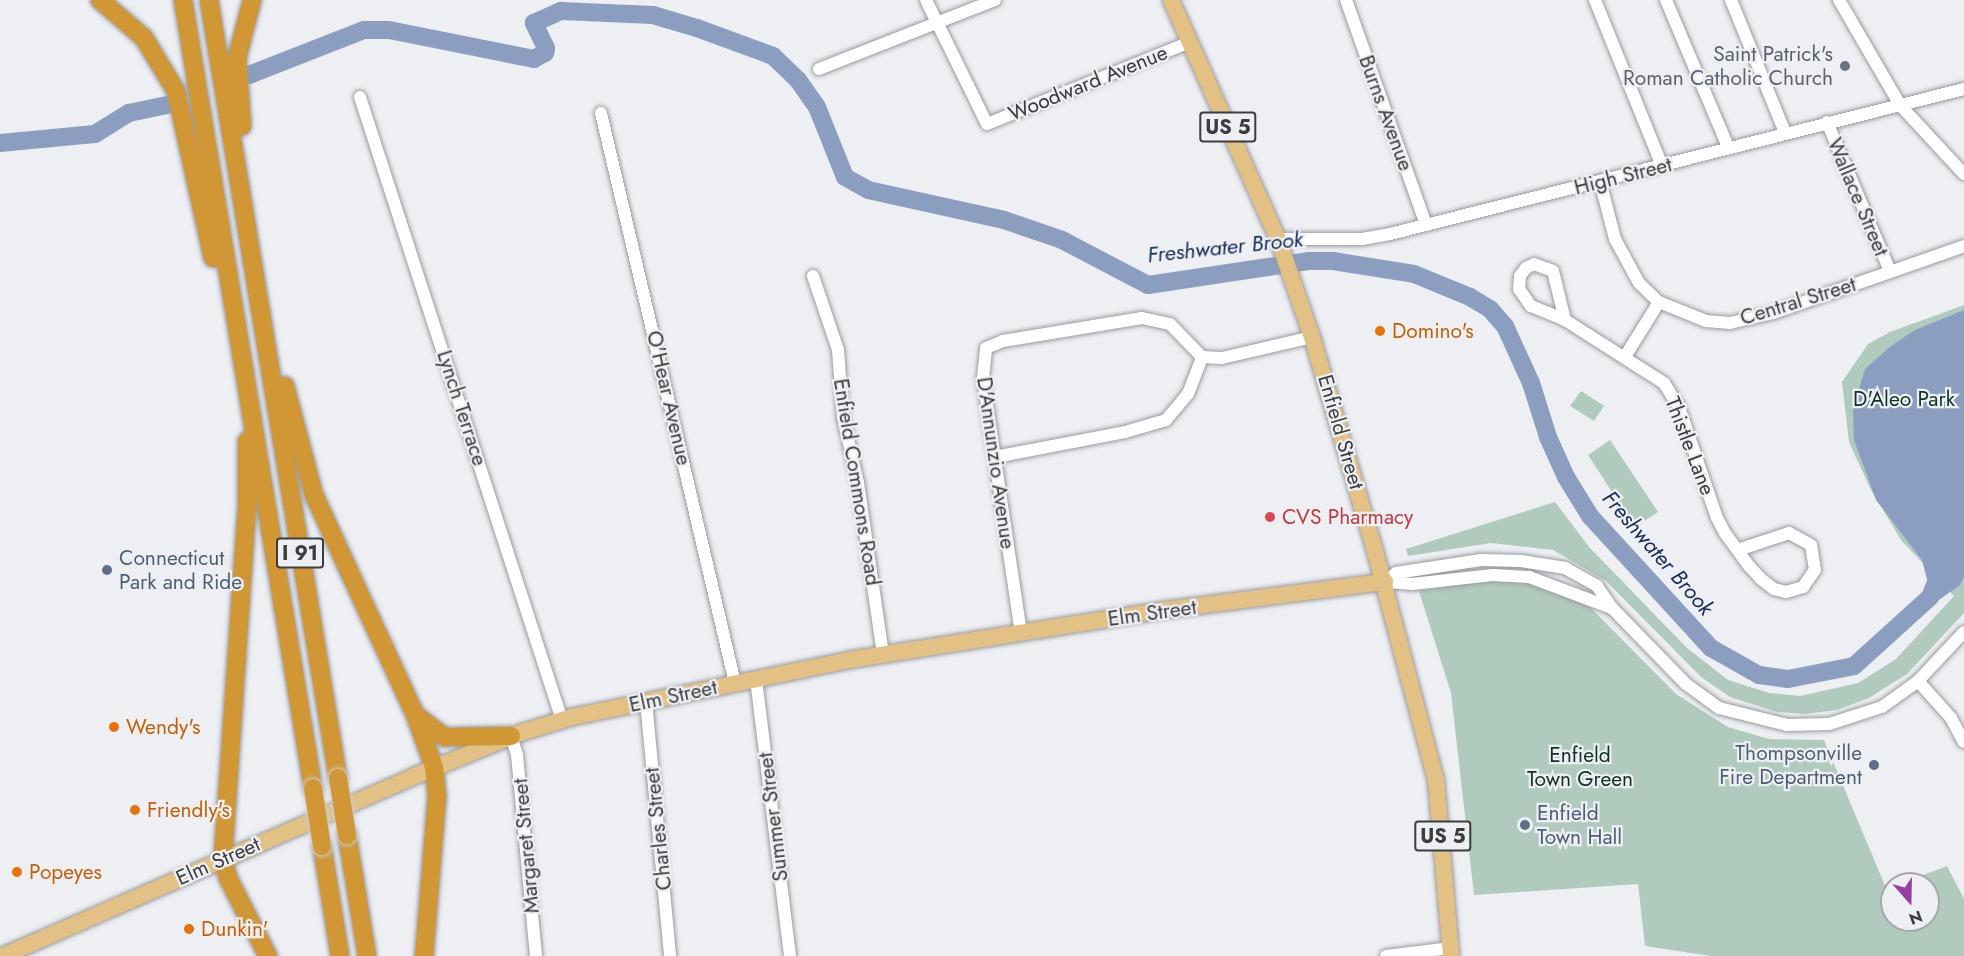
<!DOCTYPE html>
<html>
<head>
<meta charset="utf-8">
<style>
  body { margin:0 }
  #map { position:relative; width:1964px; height:956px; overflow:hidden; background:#edeff3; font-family:Jost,sans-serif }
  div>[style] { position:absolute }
  .green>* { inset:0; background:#b0cabd }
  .water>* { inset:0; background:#8b9ec0 }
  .river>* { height:18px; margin:-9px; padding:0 9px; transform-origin:9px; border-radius:9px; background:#8b9ec0 }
  .roads { filter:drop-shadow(0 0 2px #999b9e) drop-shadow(0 0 2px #999b9e) }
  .minor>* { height:12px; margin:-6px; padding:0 6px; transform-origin:6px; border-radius:6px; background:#fff }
  .major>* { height:16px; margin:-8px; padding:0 8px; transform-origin:8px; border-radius:8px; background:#e3c185 }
  .highway>* { height:18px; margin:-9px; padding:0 9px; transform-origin:9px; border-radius:9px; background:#d19734 }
  .bridges { filter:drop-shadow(0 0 2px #cccccd) drop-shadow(0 0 2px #cccccd) }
  .highway-bridge>* { height:18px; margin:-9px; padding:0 9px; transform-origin:9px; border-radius:9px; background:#d19734 }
  .dots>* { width:16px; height:16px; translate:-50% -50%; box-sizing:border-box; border:3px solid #edeff3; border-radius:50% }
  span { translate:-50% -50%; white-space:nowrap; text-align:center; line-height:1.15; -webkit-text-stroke:4.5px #edeff3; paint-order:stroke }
  .shield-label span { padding:2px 4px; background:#edeff3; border:2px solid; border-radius:4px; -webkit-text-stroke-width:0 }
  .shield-label { font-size:20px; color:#3b3c3d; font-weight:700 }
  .worship-label { font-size:21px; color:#5b616d }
  .right { translate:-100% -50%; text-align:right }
  .street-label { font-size:21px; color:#3b3c3d }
  .food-label { font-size:21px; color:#c56008 }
  .left { translate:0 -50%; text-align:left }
  .park-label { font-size:21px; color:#0e3324 }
  .health-label { font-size:21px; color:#be3a42 }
  .service-label { font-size:21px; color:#4e5e75 }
  .water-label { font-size:22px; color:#162d58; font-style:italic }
  .north { position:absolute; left:1880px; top:872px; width:60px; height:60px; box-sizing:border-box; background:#edeff3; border:2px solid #a6a7aa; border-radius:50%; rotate:160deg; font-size:16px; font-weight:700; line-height:24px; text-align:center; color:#3b3c3d }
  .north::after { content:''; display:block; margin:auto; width:21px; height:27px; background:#9a3ca5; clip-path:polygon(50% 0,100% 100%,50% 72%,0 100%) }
</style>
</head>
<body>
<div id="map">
  <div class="green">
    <i style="clip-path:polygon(1964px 305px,1964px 613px,1907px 674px,1869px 698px,1837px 710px,1805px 714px,1777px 712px,1730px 697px,1701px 677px,1606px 581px,1553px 550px,1491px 543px,1408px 556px,1406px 549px,1555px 502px,1590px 548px,1687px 648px,1728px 680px,1769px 693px,1800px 696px,1858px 683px,1896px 659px,1954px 596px,1901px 540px,1870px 488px,1849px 442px,1842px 382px,1868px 344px,1890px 332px)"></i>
    <i style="clip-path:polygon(1581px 391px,1604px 406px,1594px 421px,1570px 406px)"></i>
    <i style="clip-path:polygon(1610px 440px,1658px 512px,1635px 527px,1588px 455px)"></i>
    <i style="clip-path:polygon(1488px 579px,1542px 585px,1590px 607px,1676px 694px,1728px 727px,1769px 739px,1824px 740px,1886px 888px,1892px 886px,1892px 920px,1928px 920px,1928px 884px,1899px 884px,1947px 866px,1964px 899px,1964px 956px,1711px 956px,1645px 946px,1638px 884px,1474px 895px,1451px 693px,1419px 591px)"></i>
  </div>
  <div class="water">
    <i style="clip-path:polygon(1964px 310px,1964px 577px,1960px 585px,1936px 602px,1924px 591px,1928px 583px,1922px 560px,1876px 500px,1854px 440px,1853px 409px,1865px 369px,1891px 346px,1915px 330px)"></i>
  </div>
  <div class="river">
    <i style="left:249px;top:75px;width:123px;rotate:-21.4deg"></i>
    <i style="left:364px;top:30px;width:25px"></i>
    <i style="left:389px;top:30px;width:148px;rotate:11.3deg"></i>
    <i style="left:534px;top:59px;width:13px;rotate:-29deg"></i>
    <i style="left:545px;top:53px;width:5px;rotate:-79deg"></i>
    <i style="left:546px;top:48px;width:28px;rotate:-116deg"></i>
    <i style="left:534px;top:23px;width:30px;rotate:-24deg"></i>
    <i style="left:561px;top:11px;width:92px;rotate:2.5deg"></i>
    <i style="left:653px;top:15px;width:46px;rotate:16.5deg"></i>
    <i style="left:697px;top:28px;width:81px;rotate:20.2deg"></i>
    <i style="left:773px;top:56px;width:35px;rotate:44deg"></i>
    <i style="left:798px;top:80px;width:33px;rotate:55deg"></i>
    <i style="left:817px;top:107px;width:75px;rotate:68.2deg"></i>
    <i style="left:845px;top:177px;width:26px;rotate:29deg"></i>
    <i style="left:868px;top:190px;width:139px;rotate:12.4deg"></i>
    <i style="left:1004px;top:220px;width:61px;rotate:19deg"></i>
    <i style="left:1062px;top:240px;width:97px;rotate:27.6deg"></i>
    <i style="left:1148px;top:285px;width:162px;rotate:-8.5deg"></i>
    <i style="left:1308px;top:261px;width:25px"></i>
    <i style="left:1333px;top:261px;width:82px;rotate:9.1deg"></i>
    <i style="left:1414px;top:274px;width:61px;rotate:22.3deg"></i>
    <i style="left:1470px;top:297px;width:23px;rotate:31deg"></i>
    <i style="left:1490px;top:309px;width:23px;rotate:49deg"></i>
    <i style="left:1505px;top:326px;width:63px;rotate:65.5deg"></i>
    <i style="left:1531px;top:383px;width:57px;rotate:72.5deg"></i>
    <i style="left:1548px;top:437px;width:44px;rotate:65.8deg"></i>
    <i style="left:1566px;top:477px;width:46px;rotate:58.4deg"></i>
    <i style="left:1590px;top:516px;width:179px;rotate:47.5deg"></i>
    <i style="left:1711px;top:648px;width:55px;rotate:29.4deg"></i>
    <i style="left:1759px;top:675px;width:29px;rotate:8deg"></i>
    <i style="left:1788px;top:679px;width:67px;rotate:-11.1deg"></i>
    <i style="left:1854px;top:666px;width:103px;rotate:-42.2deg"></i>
    <i style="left:1930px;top:597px;width:24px;rotate:-68deg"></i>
    <i style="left:0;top:143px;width:95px;rotate:-5.4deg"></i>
    <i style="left:95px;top:134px;width:40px;rotate:-32deg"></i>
    <i style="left:129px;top:113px;width:40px;rotate:-12deg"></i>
  </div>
  <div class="roads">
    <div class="minor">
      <i style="left:926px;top:0;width:138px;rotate:63.8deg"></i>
      <i style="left:987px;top:124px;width:219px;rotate:-22deg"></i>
      <i style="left:1346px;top:0;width:239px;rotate:70.4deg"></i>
      <i style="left:1595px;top:0;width:179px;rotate:68deg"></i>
      <i style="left:1666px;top:0;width:160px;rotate:67.1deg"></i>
      <i style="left:1731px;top:0;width:143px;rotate:67.8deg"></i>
      <i style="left:1839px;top:0;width:121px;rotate:59.8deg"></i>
      <i style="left:1900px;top:105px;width:94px;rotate:47.2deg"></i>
      <i style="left:819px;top:69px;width:189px;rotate:-21.4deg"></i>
      <i style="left:360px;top:97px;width:655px;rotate:72.04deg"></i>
      <i style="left:601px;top:113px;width:586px;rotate:76.77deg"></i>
      <i style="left:1827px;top:122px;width:162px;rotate:67.1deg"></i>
      <i style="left:1600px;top:181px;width:60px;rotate:75.5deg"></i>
      <i style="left:1615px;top:239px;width:50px;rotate:61.4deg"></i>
      <i style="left:1639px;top:283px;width:28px;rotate:44deg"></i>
      <i style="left:1659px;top:302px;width:51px;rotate:22deg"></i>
      <i style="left:1706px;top:321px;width:24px;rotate:5deg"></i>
      <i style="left:1730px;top:323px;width:44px;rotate:-13.1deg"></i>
      <i style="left:1773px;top:313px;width:202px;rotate:-19.3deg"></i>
      <i style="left:1278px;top:239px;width:84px"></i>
      <i style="left:1362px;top:239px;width:28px;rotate:-10deg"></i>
      <i style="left:1390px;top:234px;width:592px;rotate:-14.18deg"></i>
      <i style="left:813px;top:276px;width:78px;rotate:71.3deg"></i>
      <i style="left:838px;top:350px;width:67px;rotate:85.7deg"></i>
      <i style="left:843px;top:417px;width:68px;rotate:77.2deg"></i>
      <i style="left:858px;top:483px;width:174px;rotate:81.7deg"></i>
      <i style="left:1565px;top:320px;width:50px;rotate:-103.8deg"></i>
      <i style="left:1553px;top:271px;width:20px;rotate:-160deg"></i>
      <i style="left:1534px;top:264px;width:9px;rotate:153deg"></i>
      <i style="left:1526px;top:268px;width:10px;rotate:127deg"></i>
      <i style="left:1520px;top:276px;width:13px;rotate:94deg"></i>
      <i style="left:1519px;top:289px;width:21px;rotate:55deg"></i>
      <i style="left:1531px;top:306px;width:37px;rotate:22deg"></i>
      <i style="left:1565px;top:320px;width:117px;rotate:32.5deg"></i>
      <i style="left:1664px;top:383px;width:28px;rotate:58deg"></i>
      <i style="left:1679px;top:407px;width:117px;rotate:71.1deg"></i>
      <i style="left:1717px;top:518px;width:17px;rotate:62deg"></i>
      <i style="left:1725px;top:533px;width:41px;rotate:54deg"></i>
      <i style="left:1749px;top:566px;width:18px;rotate:47deg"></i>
      <i style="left:1761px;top:579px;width:16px;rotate:38deg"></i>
      <i style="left:1774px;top:589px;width:12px;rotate:14deg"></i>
      <i style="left:1786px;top:592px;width:18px;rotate:-16deg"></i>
      <i style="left:1803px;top:587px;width:21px;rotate:-55deg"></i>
      <i style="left:1815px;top:570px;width:25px;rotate:-99deg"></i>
      <i style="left:1811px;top:545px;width:25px;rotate:-151deg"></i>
      <i style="left:1789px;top:533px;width:54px;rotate:161.6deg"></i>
      <i style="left:1626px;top:355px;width:62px;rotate:-58.1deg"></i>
      <i style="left:1202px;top:357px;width:20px;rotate:3deg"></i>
      <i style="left:1222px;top:358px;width:92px;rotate:-13.1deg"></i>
      <i style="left:995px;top:457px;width:132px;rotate:-10.9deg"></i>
      <i style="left:1125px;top:432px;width:43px;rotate:-16.3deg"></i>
      <i style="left:1166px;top:420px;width:34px;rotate:-50deg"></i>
      <i style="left:1188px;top:394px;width:40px;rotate:-69deg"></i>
      <i style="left:1385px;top:582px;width:14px;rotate:-39deg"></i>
      <i style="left:1396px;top:573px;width:86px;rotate:-8.7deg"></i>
      <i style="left:1481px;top:560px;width:40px;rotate:1.4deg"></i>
      <i style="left:1521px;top:561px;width:45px;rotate:9deg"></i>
      <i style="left:1565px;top:568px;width:37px;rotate:29deg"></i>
      <i style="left:1597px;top:586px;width:27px;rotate:56deg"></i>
      <i style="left:1612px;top:608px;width:106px;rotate:45.8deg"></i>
      <i style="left:1686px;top:684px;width:41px;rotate:36deg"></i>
      <i style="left:1719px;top:708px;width:70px;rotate:14deg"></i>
      <i style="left:1787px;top:725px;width:42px;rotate:-1.4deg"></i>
      <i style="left:1829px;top:724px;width:56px;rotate:-17.8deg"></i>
      <i style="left:1882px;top:707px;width:44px;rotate:-35.8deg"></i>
      <i style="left:1918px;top:681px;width:67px;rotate:-46.8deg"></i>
      <i style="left:1385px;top:582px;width:27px;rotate:4deg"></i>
      <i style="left:1412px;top:584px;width:81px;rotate:-6.4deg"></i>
      <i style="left:1492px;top:575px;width:37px;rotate:3deg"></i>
      <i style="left:1529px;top:577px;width:89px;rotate:20.5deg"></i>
      <i style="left:1021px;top:633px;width:258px;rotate:-98.5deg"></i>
      <i style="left:983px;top:378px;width:30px;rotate:-84deg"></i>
      <i style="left:986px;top:348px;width:18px;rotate:-22deg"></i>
      <i style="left:1003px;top:341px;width:141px;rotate:-9.4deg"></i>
      <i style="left:1142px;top:318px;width:29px;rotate:12deg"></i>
      <i style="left:1170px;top:324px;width:46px;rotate:45.9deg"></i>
      <i style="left:756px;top:679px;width:279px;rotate:83deg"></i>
      <i style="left:1918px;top:681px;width:50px;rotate:48.3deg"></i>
      <i style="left:1951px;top:718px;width:27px;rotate:62deg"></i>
      <i style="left:646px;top:701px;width:256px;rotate:84.6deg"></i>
      <i style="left:511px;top:736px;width:20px;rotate:72deg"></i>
      <i style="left:517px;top:755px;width:202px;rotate:84.6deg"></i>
      <i style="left:1386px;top:956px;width:64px;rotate:-7.1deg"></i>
    </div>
    <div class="major">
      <i style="left:1171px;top:0;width:262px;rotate:65.9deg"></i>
      <i style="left:1278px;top:239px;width:104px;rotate:70.9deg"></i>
      <i style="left:1312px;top:337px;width:223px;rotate:73.6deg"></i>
      <i style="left:1375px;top:551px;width:237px;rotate:75.1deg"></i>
      <i style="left:1436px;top:780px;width:177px;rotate:85.1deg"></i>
      <i style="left:3px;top:956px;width:446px;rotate:-23.6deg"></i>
      <i style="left:412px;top:777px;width:117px;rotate:-22.2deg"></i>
      <i style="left:520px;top:733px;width:54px;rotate:-17.1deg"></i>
      <i style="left:572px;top:717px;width:283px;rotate:-11.6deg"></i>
      <i style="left:849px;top:660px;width:320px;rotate:-9deg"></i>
      <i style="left:1165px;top:610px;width:222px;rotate:-7.3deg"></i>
    </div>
    <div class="highway">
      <i style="left:100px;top:0;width:58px;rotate:40.8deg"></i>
      <i style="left:144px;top:38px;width:62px;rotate:58.9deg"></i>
      <i style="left:176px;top:91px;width:171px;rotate:77.5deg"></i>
      <i style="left:183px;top:0;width:799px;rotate:80.63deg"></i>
      <i style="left:209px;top:0;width:789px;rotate:80.59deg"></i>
      <i style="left:242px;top:126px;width:68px;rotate:-94.2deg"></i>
      <i style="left:237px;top:58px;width:60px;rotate:-75.5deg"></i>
      <i style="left:285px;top:386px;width:113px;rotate:75.1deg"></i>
      <i style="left:314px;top:495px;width:239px;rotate:65.3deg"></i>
      <i style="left:414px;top:712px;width:59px;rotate:70deg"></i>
      <i style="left:434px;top:767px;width:29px;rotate:84deg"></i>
      <i style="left:437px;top:796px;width:161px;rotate:94.6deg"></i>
      <i style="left:247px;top:441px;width:65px;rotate:90deg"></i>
      <i style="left:247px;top:506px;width:354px;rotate:93.9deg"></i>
      <i style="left:223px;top:859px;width:20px;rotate:75deg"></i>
      <i style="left:228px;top:878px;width:88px;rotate:62.9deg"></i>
      <i style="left:418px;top:717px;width:34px;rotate:37deg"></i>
      <i style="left:445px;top:737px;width:66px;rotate:-0.9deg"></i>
      <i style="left:347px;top:835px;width:123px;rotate:80.6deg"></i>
      <i style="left:322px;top:846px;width:111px;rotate:80.7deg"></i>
    </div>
  </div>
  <div class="bridges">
    <div class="highway-bridge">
      <i style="left:338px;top:778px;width:58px;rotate:81deg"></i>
      <i style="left:313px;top:788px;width:59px;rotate:81.2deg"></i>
    </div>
  </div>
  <div class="dots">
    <i style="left:1845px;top:66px;background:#6b7280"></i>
    <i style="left:1380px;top:331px;background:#e8710a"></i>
    <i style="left:1270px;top:517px;background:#e0444e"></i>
    <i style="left:107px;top:570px;background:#5c6f8a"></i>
    <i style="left:114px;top:727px;background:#e8710a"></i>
    <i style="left:1874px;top:765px;background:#5c6f8a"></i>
    <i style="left:135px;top:810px;background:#e8710a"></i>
    <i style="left:1525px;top:825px;background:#5c6f8a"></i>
    <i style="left:17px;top:872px;background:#e8710a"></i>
    <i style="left:189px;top:929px;background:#e8710a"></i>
  </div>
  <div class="shield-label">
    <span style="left:1228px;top:127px">US 5</span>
    <span style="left:300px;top:553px">I 91</span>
    <span style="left:1443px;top:836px">US 5</span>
  </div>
  <div class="worship-label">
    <span class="right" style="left:1833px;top:66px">Saint Patrick's<br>Roman Catholic Church</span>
  </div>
  <div class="street-label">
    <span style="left:1088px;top:83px;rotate:-22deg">Woodward Avenue</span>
    <span style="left:1386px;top:113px;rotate:70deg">Burns Avenue</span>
    <span style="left:1623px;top:176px;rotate:-14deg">High Street</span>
    <span style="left:1858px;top:197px;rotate:67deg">Wallace Street</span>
    <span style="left:1798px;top:301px;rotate:-17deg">Central Street</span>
    <span style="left:669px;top:398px;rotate:77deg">O'Hear Avenue</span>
    <span style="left:462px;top:408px;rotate:72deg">Lynch Terrace</span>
    <span style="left:1341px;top:432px;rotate:74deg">Enfield Street</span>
    <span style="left:1690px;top:446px;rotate:69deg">Thistle Lane</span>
    <span style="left:996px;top:463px;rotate:82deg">D'Annunzio Avenue</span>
    <span style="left:857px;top:482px;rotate:81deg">Enfield Commons Road</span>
    <span style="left:1152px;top:613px;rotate:-8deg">Elm Street</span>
    <span style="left:673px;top:696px;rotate:-12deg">Elm Street</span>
    <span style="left:773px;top:817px;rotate:-97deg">Summer Street</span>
    <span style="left:658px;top:829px;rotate:-96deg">Charles Street</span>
    <span style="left:526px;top:846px;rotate:-95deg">Margaret Street</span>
    <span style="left:218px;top:861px;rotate:-24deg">Elm Street</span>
  </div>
  <div class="food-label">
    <span class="left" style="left:1392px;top:331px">Domino's</span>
    <span class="left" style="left:126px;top:727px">Wendy's</span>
    <span class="left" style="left:147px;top:810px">Friendly's</span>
    <span class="left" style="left:29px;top:872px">Popeyes</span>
    <span class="left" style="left:201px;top:929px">Dunkin'</span>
  </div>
  <div class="park-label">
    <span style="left:1904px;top:399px">D'Aleo Park</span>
    <span style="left:1580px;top:767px">Enfield<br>Town Green</span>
  </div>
  <div class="health-label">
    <span class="left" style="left:1282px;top:517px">CVS Pharmacy</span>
  </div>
  <div class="service-label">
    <span class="left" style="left:119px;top:570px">Connecticut<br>Park and Ride</span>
    <span class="right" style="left:1862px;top:765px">Thompsonville<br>Fire Department</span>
    <span class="left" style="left:1537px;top:825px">Enfield<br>Town Hall</span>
  </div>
  <div class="water-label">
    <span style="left:1225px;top:247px;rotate:-6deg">Freshwater Brook</span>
    <span style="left:1658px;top:553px;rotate:49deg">Freshwater Brook</span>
  </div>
  <div class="north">N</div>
</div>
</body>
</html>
